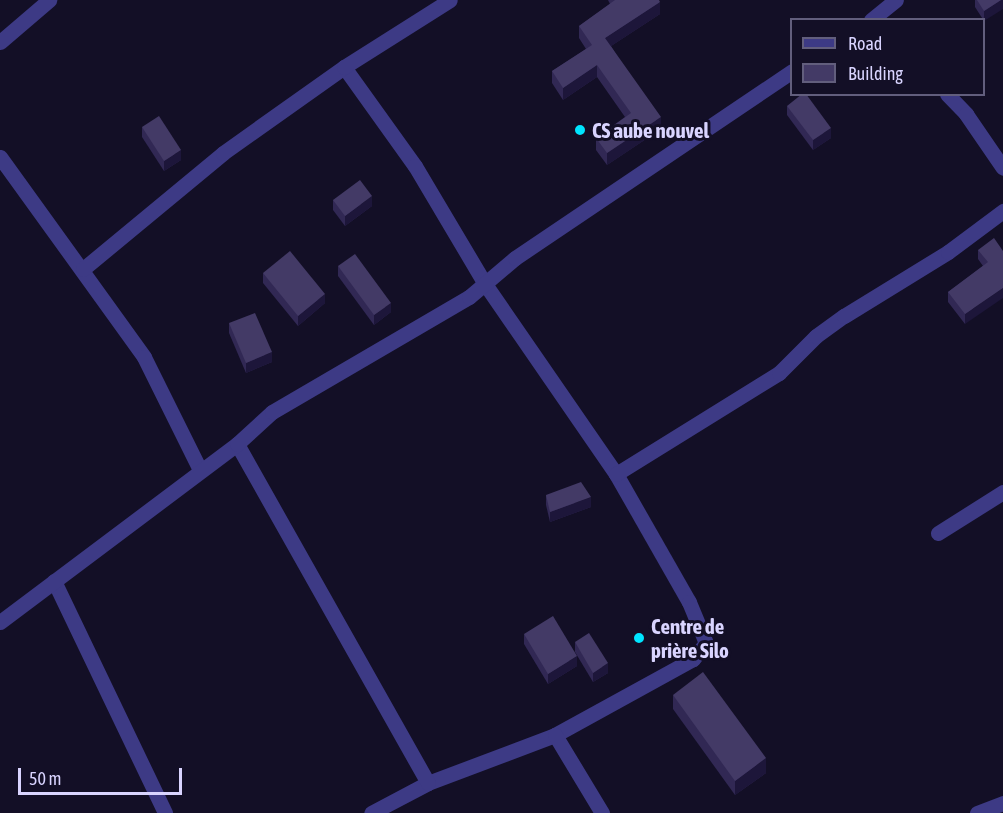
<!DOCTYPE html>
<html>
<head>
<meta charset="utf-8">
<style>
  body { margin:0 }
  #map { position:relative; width:1003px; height:813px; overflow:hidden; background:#130f26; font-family:"Asap Condensed",sans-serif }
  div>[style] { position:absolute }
  .street>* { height:15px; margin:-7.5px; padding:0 7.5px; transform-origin:7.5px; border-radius:7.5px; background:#3d3a85 }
  .wall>* { inset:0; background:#312854 }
  .shaded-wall>* { inset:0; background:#1d163a }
  .building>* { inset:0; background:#433a66 }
  .dots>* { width:16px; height:16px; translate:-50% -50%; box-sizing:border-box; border:3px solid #130f26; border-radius:50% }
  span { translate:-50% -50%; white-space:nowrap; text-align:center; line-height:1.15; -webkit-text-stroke:6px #130f26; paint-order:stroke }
  .poi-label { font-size:21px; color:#d9d4ff; font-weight:700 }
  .left { translate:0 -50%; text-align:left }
  .legend { position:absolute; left:790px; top:18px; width:195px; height:78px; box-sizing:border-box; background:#130f26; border:2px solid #625e7d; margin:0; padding:8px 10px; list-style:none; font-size:18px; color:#d9d4ff }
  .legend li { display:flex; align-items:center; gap:12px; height:30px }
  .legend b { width:30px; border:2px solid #625e7d }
  .scale { position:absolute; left:18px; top:768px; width:164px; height:27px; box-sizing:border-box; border:3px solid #d9d4ff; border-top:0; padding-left:8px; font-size:18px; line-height:21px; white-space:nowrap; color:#d9d4ff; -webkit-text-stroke:4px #130f26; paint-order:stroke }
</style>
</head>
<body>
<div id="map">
  <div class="street">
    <i style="left:871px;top:20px;width:32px;rotate:-39deg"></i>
    <i style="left:0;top:42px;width:65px;rotate:-40.6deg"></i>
    <i style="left:344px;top:67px;width:122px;rotate:54.4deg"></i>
    <i style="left:415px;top:166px;width:137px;rotate:59.3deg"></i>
    <i style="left:485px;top:284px;width:231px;rotate:55.4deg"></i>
    <i style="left:616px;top:474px;width:147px;rotate:60.3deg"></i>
    <i style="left:689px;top:602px;width:44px;rotate:67.5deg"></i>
    <i style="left:706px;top:643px;width:21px;rotate:129deg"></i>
    <i style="left:693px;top:659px;width:158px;rotate:151.2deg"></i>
    <i style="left:555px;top:735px;width:136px;rotate:159.3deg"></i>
    <i style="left:428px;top:783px;width:64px;rotate:152.2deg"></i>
    <i style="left:947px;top:94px;width:28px;rotate:46deg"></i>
    <i style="left:966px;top:114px;width:65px;rotate:55.6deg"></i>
    <i style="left:0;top:157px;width:246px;rotate:54.2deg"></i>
    <i style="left:144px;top:357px;width:126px;rotate:63.6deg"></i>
    <i style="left:83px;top:269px;width:182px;rotate:-39.6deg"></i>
    <i style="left:223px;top:153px;width:148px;rotate:-35.4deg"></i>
    <i style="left:344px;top:67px;width:125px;rotate:-32.3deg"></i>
    <i style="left:237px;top:444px;width:389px;rotate:60.6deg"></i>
    <i style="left:616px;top:474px;width:192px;rotate:-31.8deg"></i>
    <i style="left:779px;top:373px;width:52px;rotate:-45deg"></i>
    <i style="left:816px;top:336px;width:34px;rotate:-36deg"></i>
    <i style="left:844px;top:316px;width:122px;rotate:-31.6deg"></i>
    <i style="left:948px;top:252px;width:69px;rotate:-36.7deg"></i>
    <i style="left:938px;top:533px;width:77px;rotate:-32.2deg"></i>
    <i style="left:54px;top:581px;width:257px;rotate:64.4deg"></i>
    <i style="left:0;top:622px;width:296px;rotate:-36.9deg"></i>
    <i style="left:237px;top:444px;width:47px;rotate:-42.4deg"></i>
    <i style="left:272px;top:412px;width:228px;rotate:-30.3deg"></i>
    <i style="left:469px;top:297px;width:60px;rotate:-40.3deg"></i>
    <i style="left:515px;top:258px;width:334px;rotate:-34deg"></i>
    <i style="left:555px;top:735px;width:91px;rotate:58.9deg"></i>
    <i style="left:977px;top:813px;width:28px;rotate:-21deg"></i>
  </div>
  <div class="wall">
    <i style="clip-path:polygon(608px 0,659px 0,660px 14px,611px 46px,661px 129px,607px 165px,596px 150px,596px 138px,625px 117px,597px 77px,563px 100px,552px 83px,552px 71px,586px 49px,579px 38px,579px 26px,610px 4px)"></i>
    <i style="clip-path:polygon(975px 0,1003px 0,984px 21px,975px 7px)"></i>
    <i style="clip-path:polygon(787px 106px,831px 138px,813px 150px,787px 115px)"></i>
    <i style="clip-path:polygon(142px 127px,181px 160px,164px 171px,142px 137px)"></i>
    <i style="clip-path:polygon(333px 200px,372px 206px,345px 226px,333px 210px)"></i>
    <i style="clip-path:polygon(978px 250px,1003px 251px,965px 324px,948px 302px,948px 292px,983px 266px,978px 259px)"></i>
    <i style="clip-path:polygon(338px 266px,391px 312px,374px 325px,338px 276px)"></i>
    <i style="clip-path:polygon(263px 273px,325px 303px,298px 326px,263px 283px)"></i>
    <i style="clip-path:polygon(229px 323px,272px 362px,246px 373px,229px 333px)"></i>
    <i style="clip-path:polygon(546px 495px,591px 507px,550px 522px,546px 505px)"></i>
    <i style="clip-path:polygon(524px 634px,577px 666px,548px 684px,524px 644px)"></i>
    <i style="clip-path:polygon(575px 642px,608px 673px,593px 682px,575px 652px)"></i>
    <i style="clip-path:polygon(673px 695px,766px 773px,735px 795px,673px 709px)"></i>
  </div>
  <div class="shaded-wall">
    <i style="clip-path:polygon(1001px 0,1003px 0,1003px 9px,984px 21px,984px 11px)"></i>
    <i style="clip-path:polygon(660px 2px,660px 14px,605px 50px,605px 38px)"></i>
    <i style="clip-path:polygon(597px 65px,597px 77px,563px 100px,563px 88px)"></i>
    <i style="clip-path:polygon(661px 117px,661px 129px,607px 165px,607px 153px)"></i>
    <i style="clip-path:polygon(831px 128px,831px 138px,813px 150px,813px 140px)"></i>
    <i style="clip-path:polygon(181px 150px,181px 160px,164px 171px,164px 161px)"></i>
    <i style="clip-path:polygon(372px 196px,372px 206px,345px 226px,345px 216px)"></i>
    <i style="clip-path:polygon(1003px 288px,1003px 298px,965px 324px,965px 314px)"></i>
    <i style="clip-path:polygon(325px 294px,325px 303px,298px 326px,298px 316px)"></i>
    <i style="clip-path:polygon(391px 303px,391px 312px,374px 325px,374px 315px)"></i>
    <i style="clip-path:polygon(272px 352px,272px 362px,246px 373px,246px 363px)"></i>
    <i style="clip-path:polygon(591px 497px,591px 507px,550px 522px,550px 512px)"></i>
    <i style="clip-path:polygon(577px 656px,577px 666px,548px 684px,548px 674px)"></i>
    <i style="clip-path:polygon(608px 663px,608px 673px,593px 682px,593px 673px)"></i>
    <i style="clip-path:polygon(766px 758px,766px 773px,735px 795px,735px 781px)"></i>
  </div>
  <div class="building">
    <i style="clip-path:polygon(615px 0,659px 0,660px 2px,605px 38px,661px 117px,607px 153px,596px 138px,631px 113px,597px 65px,563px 88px,552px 71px,592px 45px,579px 26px)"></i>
    <i style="clip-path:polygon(977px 0,1001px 0,984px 11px)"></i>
    <i style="clip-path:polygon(802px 94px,806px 94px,831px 128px,813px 140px,787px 106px)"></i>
    <i style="clip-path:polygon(159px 116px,181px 150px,164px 161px,142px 127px)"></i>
    <i style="clip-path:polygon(360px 180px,372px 196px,345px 216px,333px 200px)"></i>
    <i style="clip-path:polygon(994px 238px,1003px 251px,1003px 288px,965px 314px,948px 292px,988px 262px,978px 250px)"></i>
    <i style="clip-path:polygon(290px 251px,325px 294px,298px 316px,263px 273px)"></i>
    <i style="clip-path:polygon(355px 254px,391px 303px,374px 315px,338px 266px)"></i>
    <i style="clip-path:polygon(255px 313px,272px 352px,246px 363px,229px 323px)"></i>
    <i style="clip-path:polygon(581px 482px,591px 497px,550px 512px,546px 495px)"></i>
    <i style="clip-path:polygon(553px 616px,577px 656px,548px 674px,524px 634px)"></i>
    <i style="clip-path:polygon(589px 633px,608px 663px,593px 673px,575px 642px)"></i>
    <i style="clip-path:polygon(703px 672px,766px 758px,735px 781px,673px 695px)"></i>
  </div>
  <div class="dots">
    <i style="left:580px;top:130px;background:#00e5ff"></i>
    <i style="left:639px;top:638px;background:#00e5ff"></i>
  </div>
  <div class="poi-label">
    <span class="left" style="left:592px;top:130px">CS aube nouvel</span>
    <span class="left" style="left:651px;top:638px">Centre de<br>prière Silo</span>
  </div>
  <ul class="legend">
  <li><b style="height:8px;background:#3d3a85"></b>Road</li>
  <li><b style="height:16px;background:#433a66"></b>Building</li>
  </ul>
  <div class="scale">50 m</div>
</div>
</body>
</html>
